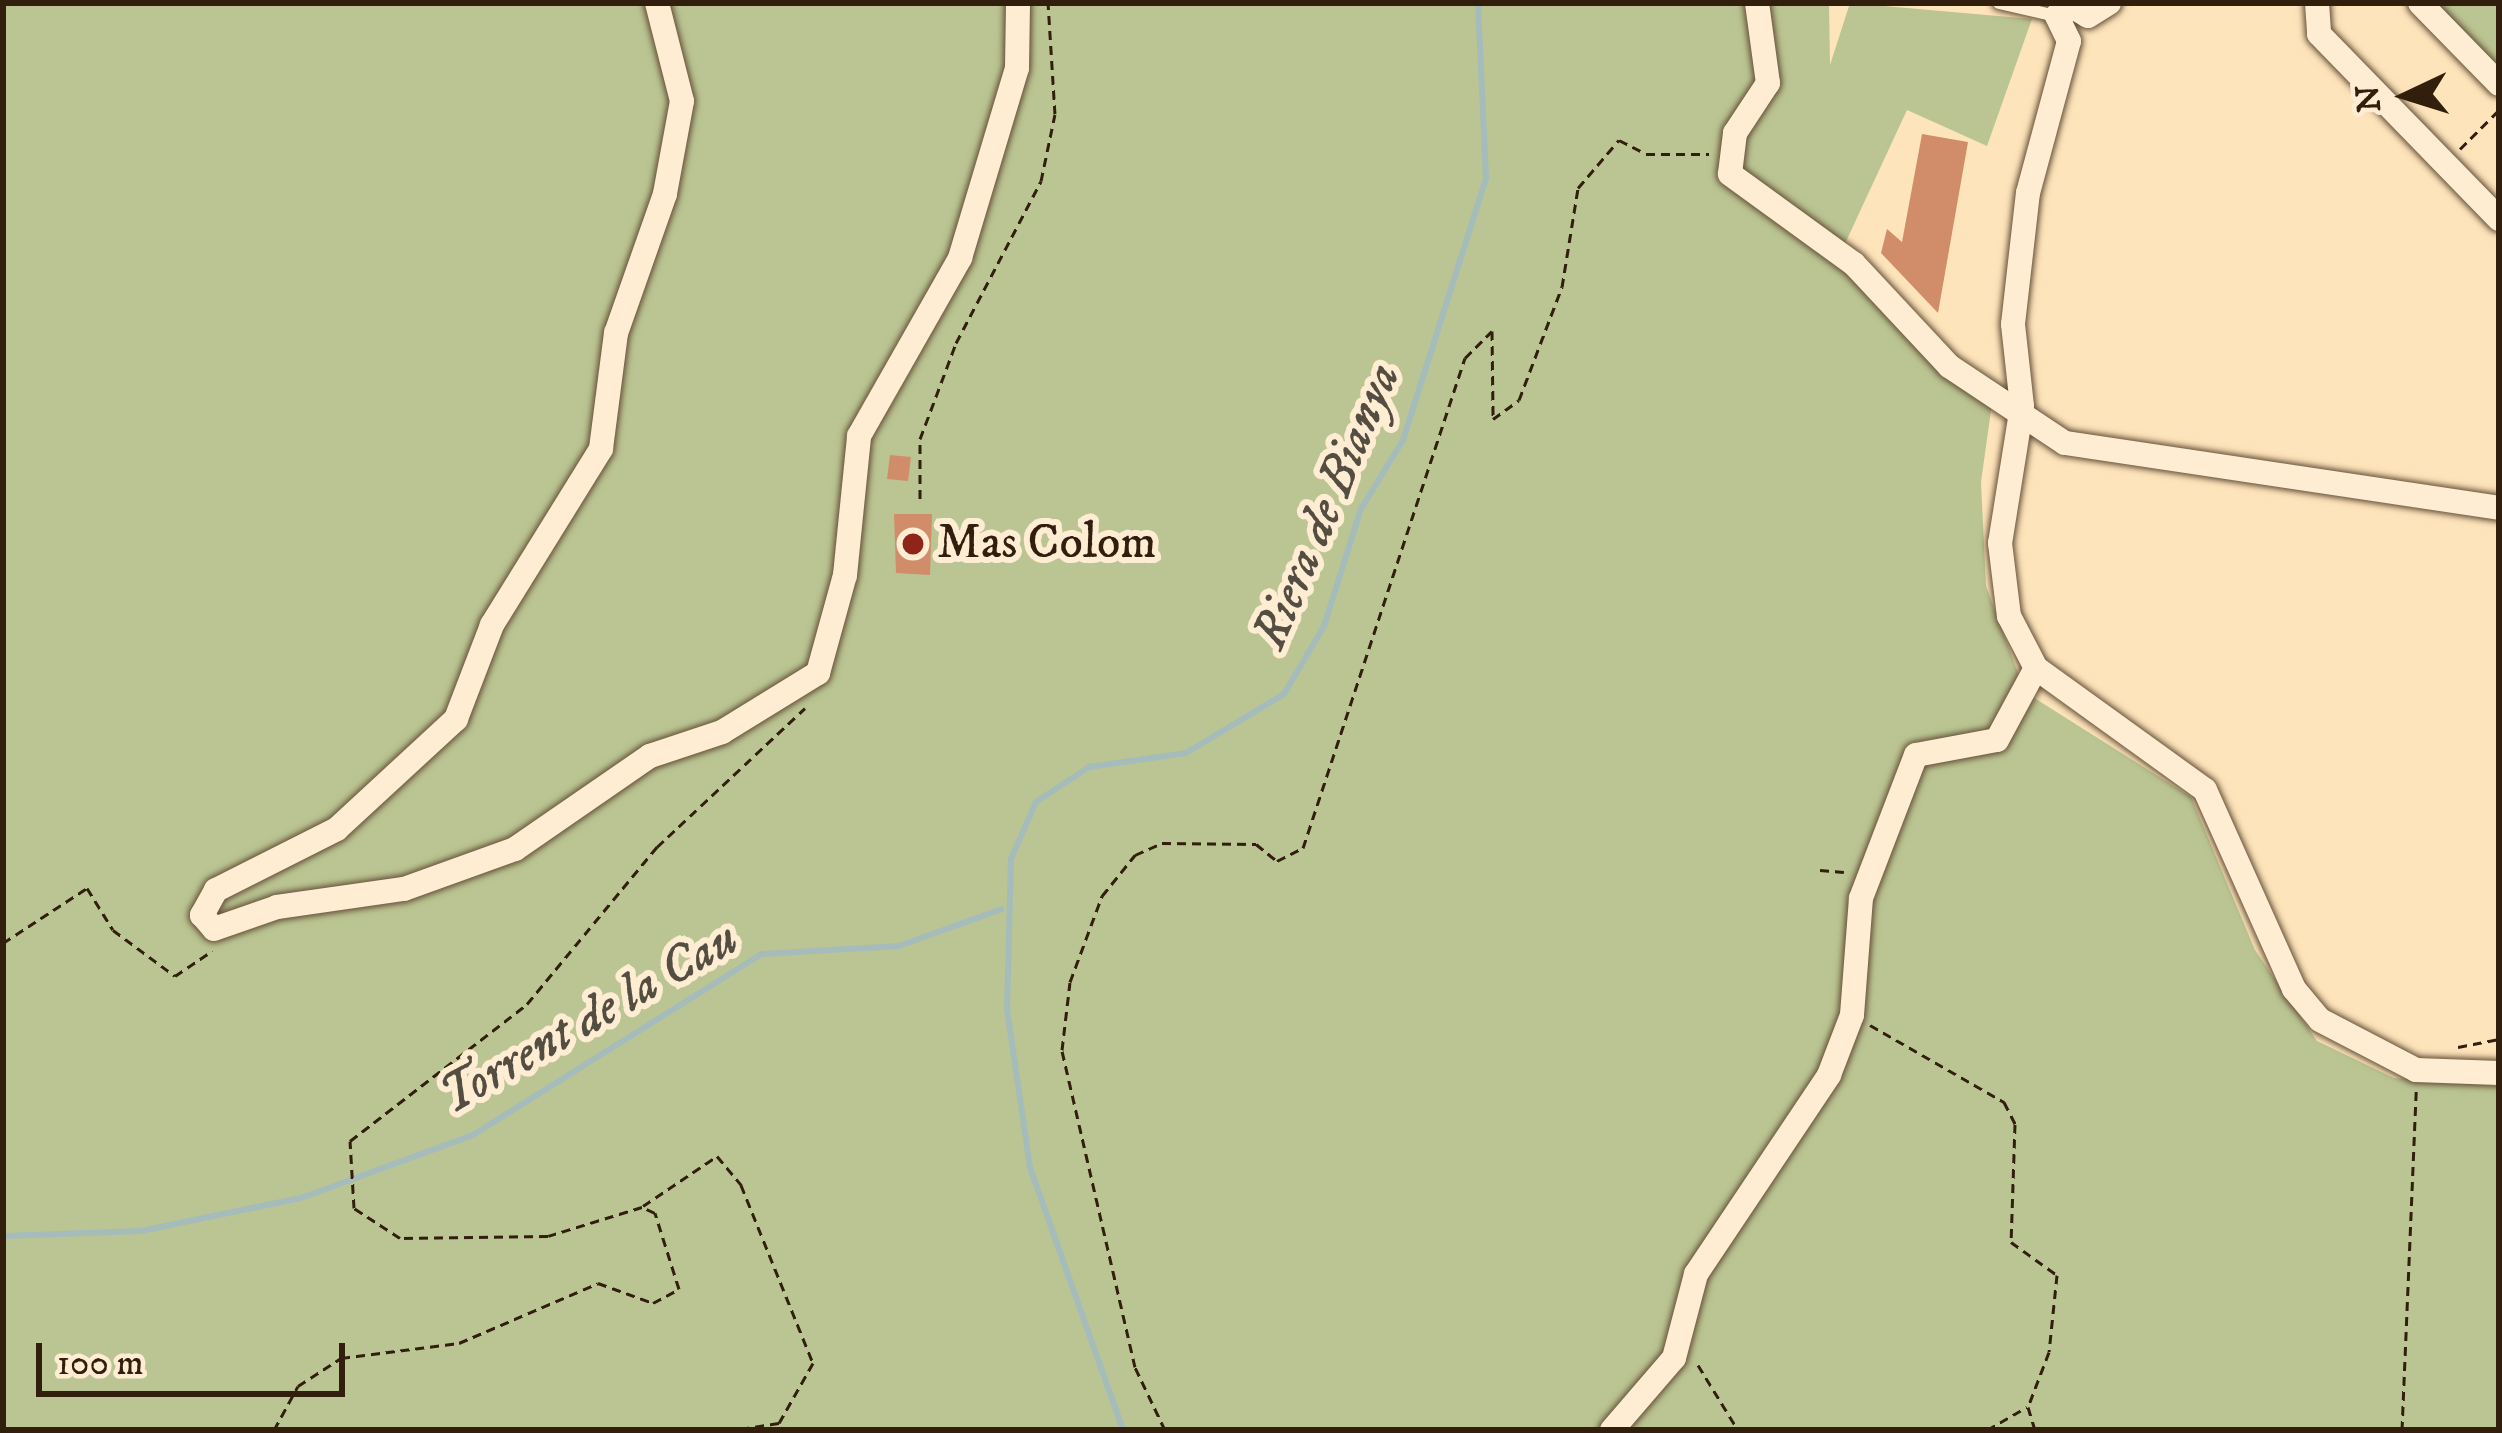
<!DOCTYPE html>
<html>
<head>
<meta charset="utf-8">
<style>
  body { margin:0 }
  #map { position:relative; width:2502px; height:1433px; overflow:hidden; background:#fee4bb; font-family:"IM FELL DW Pica",serif }
  div>[style] { position:absolute }
  .green>* { inset:0; background:#bbc593 }
  .stream>* { height:6px; margin:-3px; padding:0 3px; transform-origin:3px; border-radius:3px; background:#a5bcbb }
  .building>* { inset:0; background:#d18d6a }
  .path>* { height:3px; margin-top:-1.5px; transform-origin:0; background:repeating-linear-gradient(90deg,#321e0d 0 9px,transparent 0 15px) }
  .roads { filter:drop-shadow(0 0 3px #655038) drop-shadow(0 0 3px #655038) }
  .service>* { height:12px; margin:-6px; padding:0 6px; transform-origin:6px; border-radius:6px; background:#feedd3 }
  .minor>* { height:24px; margin:-12px; padding:0 12px; transform-origin:12px; border-radius:12px; background:#feedd3 }
  .dots>* { width:33px; height:33px; translate:-50% -50%; box-sizing:border-box; border:6px solid #feedd3; border-radius:50% }
  span { translate:-50% -50%; white-space:nowrap; text-align:center; line-height:1.15; -webkit-text-stroke:12px #feedd3; paint-order:stroke }
  .poi-label { font-size:48px; color:#321e0d }
  .left { translate:0 -50%; text-align:left }
  .water-label { font-size:51px; color:#544d41; font-style:italic }
  .frame { position:absolute; inset:0; border:6px solid #321e0d; pointer-events:none }
  .north { position:absolute; left:2346px; top:36px; width:120px; height:120px; -webkit-text-stroke:9px #feedd3; paint-order:stroke; rotate:266deg; font-size:33px; font-weight:700; line-height:48px; text-align:center; color:#321e0d }
  .north::after { content:''; display:block; margin:auto; width:42px; height:54px; background:#321e0d; clip-path:polygon(50% 0,100% 100%,50% 72%,0 100%) }
  .scale { position:absolute; left:36px; top:1343px; width:309px; height:54px; box-sizing:border-box; border:6px solid #321e0d; border-top:0; padding-left:15px; font-size:36px; line-height:42px; white-space:nowrap; color:#321e0d; -webkit-text-stroke:9px #feedd3; paint-order:stroke }
</style>
</head>
<body>
<div id="map">
  <div class="green">
    <i style="clip-path:polygon(3px 3px,1829px 3px,1830px 65px,1850px 3px,2032px 19px,1987px 146px,1907px 110px,1843px 248px,1946px 351px,1995px 382px,1981px 482px,1986px 586px,2025px 692px,2191px 797px,2255px 950px,2317px 1041px,2394px 1078px,2499px 1086px,2499px 1430px,3px 1430px)"></i>
    <i style="clip-path:polygon(2431px 3px,2499px 3px,2499px 72px)"></i>
  </div>
  <div class="stream">
    <i style="left:3px;top:1236px;width:138px;rotate:-2.1deg"></i>
    <i style="left:141px;top:1231px;width:163px;rotate:-11.7deg"></i>
    <i style="left:301px;top:1198px;width:183px;rotate:-20.1deg"></i>
    <i style="left:473px;top:1135px;width:341px;rotate:-32.1deg"></i>
    <i style="left:762px;top:954px;width:137px;rotate:-3.3deg"></i>
    <i style="left:899px;top:946px;width:109px;rotate:-19.8deg"></i>
    <i style="left:1123px;top:1430px;width:279px;rotate:-109.5deg"></i>
    <i style="left:1030px;top:1167px;width:159px;rotate:-98.3deg"></i>
    <i style="left:1007px;top:1010px;width:151px;rotate:-88.5deg"></i>
    <i style="left:1011px;top:859px;width:62px;rotate:-66.3deg"></i>
    <i style="left:1036px;top:802px;width:64px;rotate:-33.4deg"></i>
    <i style="left:1089px;top:767px;width:98px;rotate:-8.2deg"></i>
    <i style="left:1186px;top:753px;width:114px;rotate:-31deg"></i>
    <i style="left:1284px;top:694px;width:79px;rotate:-59.5deg"></i>
    <i style="left:1324px;top:626px;width:123px;rotate:-72.5deg"></i>
    <i style="left:1361px;top:509px;width:81px;rotate:-58.7deg"></i>
    <i style="left:1403px;top:440px;width:274px;rotate:-72.4deg"></i>
    <i style="left:1486px;top:179px;width:176px;rotate:-92.6deg"></i>
  </div>
  <div class="building">
    <i style="clip-path:polygon(1922px 134px,1968px 142px,1938px 313px,1881px 253px,1887px 229px,1902px 242px)"></i>
    <i style="clip-path:polygon(890px 455px,911px 457px,908px 481px,887px 479px)"></i>
    <i style="clip-path:polygon(894px 514px,932px 514px,930px 575px,896px 573px)"></i>
  </div>
  <div class="path">
    <i style="left:2460px;top:149px;width:55px;rotate:-45deg"></i>
    <i style="left:920px;top:499px;width:60px;rotate:-90deg"></i>
    <i style="left:920px;top:439px;width:103px;rotate:-69.4deg"></i>
    <i style="left:956px;top:343px;width:183px;rotate:-62.3deg"></i>
    <i style="left:1041px;top:181px;width:68px;rotate:-78.2deg"></i>
    <i style="left:1055px;top:114px;width:111px;rotate:-93.6deg"></i>
    <i style="left:1820px;top:870px;width:24px;rotate:5deg"></i>
    <i style="left:3px;top:943px;width:100px;rotate:-33.2deg"></i>
    <i style="left:87px;top:888px;width:49px;rotate:58.2deg"></i>
    <i style="left:113px;top:930px;width:77px;rotate:36.6deg"></i>
    <i style="left:175px;top:976px;width:45px;rotate:-34deg"></i>
    <i style="left:1870px;top:1025px;width:155px;rotate:29.9deg"></i>
    <i style="left:2004px;top:1102px;width:25px;rotate:63deg"></i>
    <i style="left:2015px;top:1124px;width:118px;rotate:91.9deg"></i>
    <i style="left:2011px;top:1242px;width:57px;rotate:35.7deg"></i>
    <i style="left:2057px;top:1275px;width:77px;rotate:95.9deg"></i>
    <i style="left:2049px;top:1352px;width:59px;rotate:110.9deg"></i>
    <i style="left:2028px;top:1407px;width:24px;rotate:73deg"></i>
    <i style="left:2458px;top:1047px;width:42px;rotate:-11deg"></i>
    <i style="left:643px;top:1206px;width:89px;rotate:-34deg"></i>
    <i style="left:717px;top:1156px;width:38px;rotate:50deg"></i>
    <i style="left:741px;top:1185px;width:192px;rotate:68deg"></i>
    <i style="left:813px;top:1363px;width:69px;rotate:119.5deg"></i>
    <i style="left:779px;top:1423px;width:47px;rotate:171.3deg"></i>
    <i style="left:1698px;top:1365px;width:76px;rotate:58.4deg"></i>
    <i style="left:274px;top:1430px;width:50px;rotate:-61.4deg"></i>
    <i style="left:298px;top:1386px;width:51px;rotate:-33.1deg"></i>
    <i style="left:341px;top:1358px;width:119px;rotate:-7.2deg"></i>
    <i style="left:459px;top:1343px;width:151px;rotate:-23.3deg"></i>
    <i style="left:598px;top:1283px;width:59px;rotate:20deg"></i>
    <i style="left:653px;top:1303px;width:30px;rotate:-28deg"></i>
    <i style="left:679px;top:1289px;width:80px;rotate:-107.5deg"></i>
    <i style="left:655px;top:1213px;width:14px;rotate:-155deg"></i>
    <i style="left:642px;top:1207px;width:98px;rotate:162.9deg"></i>
    <i style="left:548px;top:1236px;width:148px;rotate:179.2deg"></i>
    <i style="left:400px;top:1238px;width:55px;rotate:-146.9deg"></i>
    <i style="left:354px;top:1208px;width:67px;rotate:-93.4deg"></i>
    <i style="left:350px;top:1141px;width:224px;rotate:-37.7deg"></i>
    <i style="left:527px;top:1004px;width:204px;rotate:-50.4deg"></i>
    <i style="left:657px;top:847px;width:203px;rotate:-43.2deg"></i>
    <i style="left:1165px;top:1430px;width:70px;rotate:-115.5deg"></i>
    <i style="left:1135px;top:1367px;width:325px;rotate:-103deg"></i>
    <i style="left:1062px;top:1050px;width:68px;rotate:-83.3deg"></i>
    <i style="left:1070px;top:982px;width:92px;rotate:-69.6deg"></i>
    <i style="left:1102px;top:896px;width:53px;rotate:-51.2deg"></i>
    <i style="left:1135px;top:855px;width:30px;rotate:-24deg"></i>
    <i style="left:1162px;top:843px;width:94px;rotate:0.6deg"></i>
    <i style="left:1256px;top:844px;width:27px;rotate:39deg"></i>
    <i style="left:1277px;top:861px;width:29px;rotate:-27deg"></i>
    <i style="left:1303px;top:848px;width:516px;rotate:-71.71deg"></i>
    <i style="left:1465px;top:358px;width:38px;rotate:-45deg"></i>
    <i style="left:1492px;top:331px;width:88px;rotate:89.3deg"></i>
    <i style="left:1493px;top:419px;width:32px;rotate:-36deg"></i>
    <i style="left:1519px;top:400px;width:121px;rotate:-69.2deg"></i>
    <i style="left:1562px;top:287px;width:100px;rotate:-80.8deg"></i>
    <i style="left:1578px;top:188px;width:63px;rotate:-49.5deg"></i>
    <i style="left:1619px;top:140px;width:30px;rotate:27deg"></i>
    <i style="left:1646px;top:154px;width:63px"></i>
    <i style="left:1987px;top:1430px;width:46px;rotate:-29.9deg"></i>
    <i style="left:2402px;top:1430px;width:340px;rotate:-87.6deg"></i>
  </div>
  <div class="roads">
    <div class="service">
      <i style="left:1999px;top:3px;width:58px;rotate:12.8deg"></i>
    </div>
    <div class="minor">
      <i style="left:657px;top:3px;width:101px;rotate:75.7deg"></i>
      <i style="left:682px;top:101px;width:95px;rotate:100.4deg"></i>
      <i style="left:665px;top:194px;width:147px;rotate:109.4deg"></i>
      <i style="left:616px;top:333px;width:117px;rotate:97.4deg"></i>
      <i style="left:601px;top:449px;width:207px;rotate:121.8deg"></i>
      <i style="left:492px;top:625px;width:101px;rotate:111deg"></i>
      <i style="left:456px;top:719px;width:162px;rotate:137.3deg"></i>
      <i style="left:337px;top:829px;width:136px;rotate:153.2deg"></i>
      <i style="left:216px;top:890px;width:29px;rotate:119deg"></i>
      <i style="left:202px;top:915px;width:18px;rotate:49deg"></i>
      <i style="left:214px;top:929px;width:67px;rotate:-19.2deg"></i>
      <i style="left:277px;top:907px;width:128px;rotate:-8.1deg"></i>
      <i style="left:404px;top:889px;width:118px;rotate:-19.8deg"></i>
      <i style="left:515px;top:849px;width:164px;rotate:-34.6deg"></i>
      <i style="left:650px;top:756px;width:76px;rotate:-18.4deg"></i>
      <i style="left:722px;top:732px;width:113px;rotate:-31.6deg"></i>
      <i style="left:818px;top:673px;width:102px;rotate:-74.6deg"></i>
      <i style="left:845px;top:575px;width:140px;rotate:-84.2deg"></i>
      <i style="left:859px;top:436px;width:205px;rotate:-60.4deg"></i>
      <i style="left:960px;top:258px;width:198px;rotate:-73.3deg"></i>
      <i style="left:1017px;top:68px;width:65px;rotate:-89.1deg"></i>
      <i style="left:1757px;top:3px;width:81px;rotate:82.2deg"></i>
      <i style="left:1768px;top:83px;width:60px;rotate:123.4deg"></i>
      <i style="left:1735px;top:133px;width:41px;rotate:97deg"></i>
      <i style="left:1730px;top:174px;width:153px;rotate:36deg"></i>
      <i style="left:1854px;top:264px;width:139px;rotate:47deg"></i>
      <i style="left:1949px;top:366px;width:139px;rotate:33.6deg"></i>
      <i style="left:2065px;top:443px;width:439px;rotate:8.5deg"></i>
      <i style="left:2317px;top:3px;width:31px;rotate:86deg"></i>
      <i style="left:2319px;top:34px;width:258px;rotate:45.8deg"></i>
      <i style="left:2420px;top:3px;width:113px;rotate:45.7deg"></i>
      <i style="left:2088px;top:16px;width:25px;rotate:-32deg"></i>
      <i style="left:2069px;top:41px;width:28px;rotate:-116deg"></i>
      <i style="left:2057px;top:16px;width:18px;rotate:-29deg"></i>
      <i style="left:2073px;top:7px;width:17px;rotate:31deg"></i>
      <i style="left:2022px;top:406px;width:139px;rotate:99.1deg"></i>
      <i style="left:2000px;top:543px;width:74px;rotate:83deg"></i>
      <i style="left:2009px;top:616px;width:59px;rotate:62.6deg"></i>
      <i style="left:2036px;top:668px;width:208px;rotate:35.8deg"></i>
      <i style="left:2205px;top:790px;width:218px;rotate:65.9deg"></i>
      <i style="left:2294px;top:989px;width:40px;rotate:50deg"></i>
      <i style="left:2320px;top:1020px;width:108px;rotate:27.5deg"></i>
      <i style="left:2416px;top:1070px;width:83px;rotate:2.1deg"></i>
      <i style="left:2022px;top:406px;width:82px;rotate:-96.3deg"></i>
      <i style="left:2013px;top:324px;width:132px;rotate:-83.5deg"></i>
      <i style="left:2028px;top:193px;width:157px;rotate:-74.9deg"></i>
      <i style="left:1612px;top:1430px;width:95px;rotate:-49.3deg"></i>
      <i style="left:1674px;top:1358px;width:87px;rotate:-75.3deg"></i>
      <i style="left:1696px;top:1274px;width:239px;rotate:-56.2deg"></i>
      <i style="left:1829px;top:1075px;width:64px;rotate:-69deg"></i>
      <i style="left:1852px;top:1015px;width:117px;rotate:-85.6deg"></i>
      <i style="left:1861px;top:898px;width:153px;rotate:-69deg"></i>
      <i style="left:1916px;top:755px;width:82px;rotate:-10.5deg"></i>
      <i style="left:1997px;top:740px;width:82px;rotate:-61.6deg"></i>
    </div>
  </div>
  <div class="dots">
    <i style="left:913px;top:544px;background:#8f2418"></i>
  </div>
  <div class="poi-label">
    <span class="left" style="left:937px;top:544px">Mas Colom</span>
  </div>
  <div class="water-label">
    <span style="left:1327px;top:506px;rotate:-67deg">Riera de Bianya</span>
    <span style="left:589px;top:1018px;rotate:-30deg">Torrent de la Cau</span>
  </div>
  <div class="frame"></div>
  <div class="north">N</div>
  <div class="scale">100 m</div>
</div>
</body>
</html>
